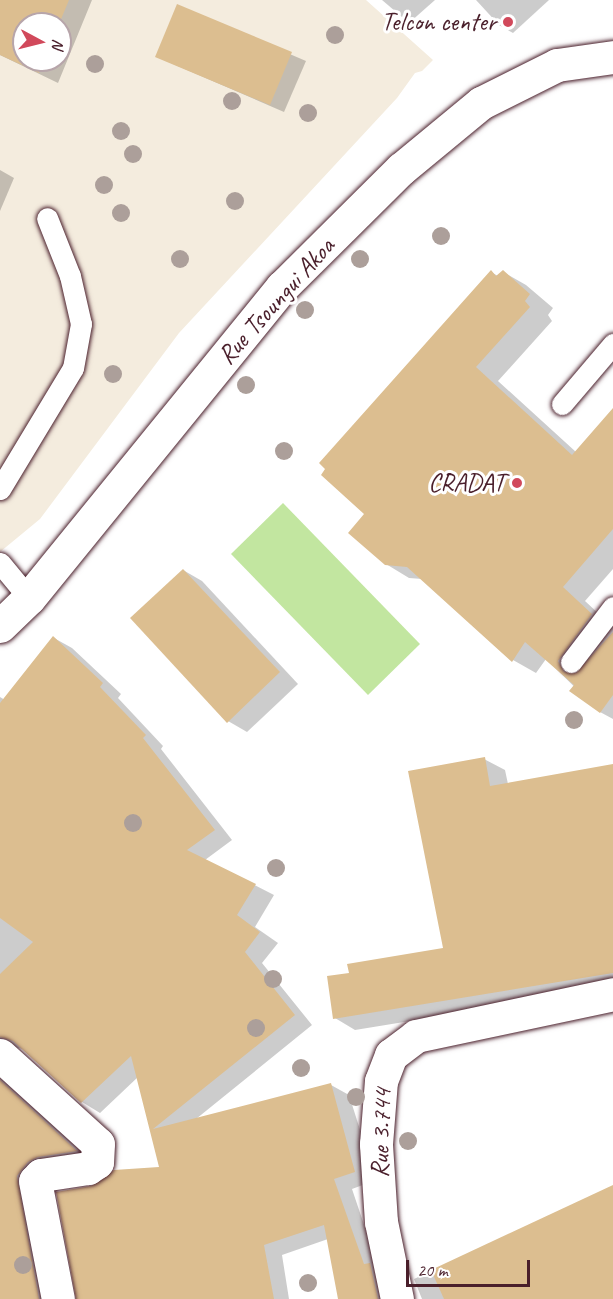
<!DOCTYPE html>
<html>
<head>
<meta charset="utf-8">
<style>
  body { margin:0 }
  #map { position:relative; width:613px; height:1299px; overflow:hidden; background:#fff; font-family:Caveat,sans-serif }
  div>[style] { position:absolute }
  .built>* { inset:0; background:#f4ecde }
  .green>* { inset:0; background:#c2e6a0 }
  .shadow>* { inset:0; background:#0003 }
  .building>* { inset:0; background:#dcbe90 }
  .roads { filter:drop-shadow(0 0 2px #4a1f2b) drop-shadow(0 0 2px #4a1f2b) }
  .lane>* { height:21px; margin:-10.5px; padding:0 10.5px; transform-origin:10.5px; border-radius:10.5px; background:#fff }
  .street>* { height:33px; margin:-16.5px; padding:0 16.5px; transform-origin:16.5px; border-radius:16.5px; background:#fff }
  .secondary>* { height:33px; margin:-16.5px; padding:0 16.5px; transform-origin:16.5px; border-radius:16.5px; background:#fff }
  .trees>* { width:18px; height:18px; margin:-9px; border-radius:50%; background:#ac9f9a }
  .dots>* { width:16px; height:16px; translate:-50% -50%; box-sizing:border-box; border:3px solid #fff; border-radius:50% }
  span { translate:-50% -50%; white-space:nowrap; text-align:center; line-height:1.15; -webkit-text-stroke:6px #fff; paint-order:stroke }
  .poi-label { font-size:26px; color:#4a1f2b }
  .right { translate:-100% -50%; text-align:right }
  .street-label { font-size:26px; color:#4a1f2b }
  .north { position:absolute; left:12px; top:12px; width:60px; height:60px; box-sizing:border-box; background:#fff; border:2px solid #b7a5aa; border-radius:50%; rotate:97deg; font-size:16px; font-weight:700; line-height:24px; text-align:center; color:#4a1f2b }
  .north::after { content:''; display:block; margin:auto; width:21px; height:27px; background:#d1495b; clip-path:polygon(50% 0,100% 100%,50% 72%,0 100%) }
  .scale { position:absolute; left:406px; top:1260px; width:124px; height:27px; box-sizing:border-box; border:3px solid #4a1f2b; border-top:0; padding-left:8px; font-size:18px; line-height:21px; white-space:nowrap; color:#4a1f2b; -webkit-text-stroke:4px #fff; paint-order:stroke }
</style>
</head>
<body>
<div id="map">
  <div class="built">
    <i style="clip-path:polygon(evenodd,0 0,366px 0,433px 60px,422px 71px,415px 73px,397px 98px,179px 333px,40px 519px,0 552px,0 0,24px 24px,60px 24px,60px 60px,24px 60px,24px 24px)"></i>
  </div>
  <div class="green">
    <i style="clip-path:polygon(283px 503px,420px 644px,368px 695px,231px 554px)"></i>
  </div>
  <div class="shadow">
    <i style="clip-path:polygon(evenodd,0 0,92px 0,58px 83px,0 55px,0 0,24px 24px,60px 24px,60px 60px,24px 60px,24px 24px)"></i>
    <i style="clip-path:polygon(382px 0,435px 0,409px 23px)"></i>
    <i style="clip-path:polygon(476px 0,549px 0,513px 33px,499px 25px)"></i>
    <i style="clip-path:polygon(178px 6px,306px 61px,284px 112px,157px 57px)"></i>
    <i style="clip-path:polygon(0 170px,14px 178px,0 211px)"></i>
    <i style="clip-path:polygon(491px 272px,498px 276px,503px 272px,526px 285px,553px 308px,548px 315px,552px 321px,498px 381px,576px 452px,613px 410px,613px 569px,585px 601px,613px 627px,613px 719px,600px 712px,546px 659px,536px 673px,513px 660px,422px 579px,409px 578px,386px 564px,367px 514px)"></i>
    <i style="clip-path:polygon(183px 570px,202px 581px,298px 684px,247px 732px,228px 721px)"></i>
    <i style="clip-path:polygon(54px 638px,72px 648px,121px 694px,118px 698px,163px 746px,161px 749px,232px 840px,205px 860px,274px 895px,255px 927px,278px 943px,262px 963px,312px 1025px,196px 1119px,331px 1085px,349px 1095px,376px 1180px,352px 1189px,389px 1299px,340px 1299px,328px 1239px,282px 1255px,289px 1299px,82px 1299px,92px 1188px,161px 1168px,138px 1077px,100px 1113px,82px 1102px,23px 1049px,14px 1047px,0 1061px,0 697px,5px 700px)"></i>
    <i style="clip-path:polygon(484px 759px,505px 770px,508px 784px,613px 765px,613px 988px,355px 1030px,335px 1018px,350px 975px,444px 949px)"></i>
    <i style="clip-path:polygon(0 1063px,93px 1161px,46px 1172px,55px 1299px,0 1299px)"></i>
    <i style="clip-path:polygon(613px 1187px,613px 1299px,422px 1299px,414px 1279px)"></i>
  </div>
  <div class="building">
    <i style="clip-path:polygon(0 0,69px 0,59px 24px,24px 24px,24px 60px,44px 60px,39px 73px,0 55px)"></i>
    <i style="clip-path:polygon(177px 4px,292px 52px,270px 105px,155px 57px)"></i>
    <i style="clip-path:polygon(491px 270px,496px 276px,503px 270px,530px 294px,525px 301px,530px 307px,476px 367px,572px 455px,613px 408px,613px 529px,563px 587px,592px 614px,558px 661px,564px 672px,576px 673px,613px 632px,613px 695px,600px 713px,569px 691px,574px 685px,525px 642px,512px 662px,407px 567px,385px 565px,348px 533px,364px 514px,321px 475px,325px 469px,319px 463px)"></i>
    <i style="clip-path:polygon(183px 569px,280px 672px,227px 723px,130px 618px)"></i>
    <i style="clip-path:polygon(53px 636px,103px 683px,100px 687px,146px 735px,143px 738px,215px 830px,187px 850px,256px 884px,237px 915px,260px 932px,245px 952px,295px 1015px,153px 1129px,331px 1083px,355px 1172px,334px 1179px,364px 1264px,370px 1263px,378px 1299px,338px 1299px,324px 1225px,264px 1245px,274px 1299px,76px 1299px,56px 1192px,91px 1186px,114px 1170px,159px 1167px,131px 1056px,81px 1103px,13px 1041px,0 1037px,0 974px,33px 942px,0 918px,0 703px)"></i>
    <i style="clip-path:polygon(485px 757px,490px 786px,613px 764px,613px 973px,333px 1019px,327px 976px,349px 973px,347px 964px,443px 948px,408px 771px)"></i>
    <i style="clip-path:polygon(0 1080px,77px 1151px,38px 1157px,28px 1162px,17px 1176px,39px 1299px,0 1299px)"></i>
    <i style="clip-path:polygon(613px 1185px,613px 1299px,444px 1299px,431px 1270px)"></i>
  </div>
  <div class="roads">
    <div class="lane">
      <i style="left:562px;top:404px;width:79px;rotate:-49.6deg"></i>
      <i style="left:0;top:489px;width:141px;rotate:-58.9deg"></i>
      <i style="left:73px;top:368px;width:45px;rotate:-79.7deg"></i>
      <i style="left:81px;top:324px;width:49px;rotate:-102.9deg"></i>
      <i style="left:70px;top:276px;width:62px;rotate:-111.6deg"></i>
      <i style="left:0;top:563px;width:45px;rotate:50.4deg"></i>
      <i style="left:571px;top:662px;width:69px;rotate:-52.6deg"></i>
    </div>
    <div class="street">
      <i style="left:0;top:1055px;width:132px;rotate:42.2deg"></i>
      <i style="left:98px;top:1144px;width:18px;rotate:93deg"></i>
      <i style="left:97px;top:1162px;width:11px;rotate:146deg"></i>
      <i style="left:88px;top:1168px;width:48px;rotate:171.5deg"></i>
      <i style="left:41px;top:1175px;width:8px;rotate:135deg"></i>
      <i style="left:35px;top:1181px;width:120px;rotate:79deg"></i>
      <i style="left:397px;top:1299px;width:79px;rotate:-101.7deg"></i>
      <i style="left:381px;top:1222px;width:78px;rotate:-93.7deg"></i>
      <i style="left:376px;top:1144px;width:63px;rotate:-85.5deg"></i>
      <i style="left:381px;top:1081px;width:28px;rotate:-69deg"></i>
      <i style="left:391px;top:1055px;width:31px;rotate:-37deg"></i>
      <i style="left:416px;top:1036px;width:201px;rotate:-12deg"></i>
    </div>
    <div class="secondary">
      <i style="left:0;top:626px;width:40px;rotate:-44deg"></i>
      <i style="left:29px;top:598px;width:401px;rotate:-50.9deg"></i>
      <i style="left:282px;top:287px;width:168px;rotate:-44.8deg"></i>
      <i style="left:401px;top:169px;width:104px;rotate:-39.5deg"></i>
      <i style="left:481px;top:103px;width:85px;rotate:-26.6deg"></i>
      <i style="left:557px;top:65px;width:57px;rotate:-8.1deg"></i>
    </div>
  </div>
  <div class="trees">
    <i style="left:335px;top:35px"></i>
    <i style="left:95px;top:64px"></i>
    <i style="left:232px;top:101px"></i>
    <i style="left:308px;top:113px"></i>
    <i style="left:121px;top:131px"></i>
    <i style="left:133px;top:154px"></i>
    <i style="left:104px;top:185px"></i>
    <i style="left:235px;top:201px"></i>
    <i style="left:121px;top:213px"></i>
    <i style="left:441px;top:236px"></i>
    <i style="left:180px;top:259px"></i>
    <i style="left:360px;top:259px"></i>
    <i style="left:305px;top:310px"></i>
    <i style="left:113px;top:374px"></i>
    <i style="left:246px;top:385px"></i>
    <i style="left:284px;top:451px"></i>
    <i style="left:574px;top:720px"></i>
    <i style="left:133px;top:823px"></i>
    <i style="left:276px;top:868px"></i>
    <i style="left:273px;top:979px"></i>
    <i style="left:256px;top:1028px"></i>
    <i style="left:301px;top:1068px"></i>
    <i style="left:356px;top:1097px"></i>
    <i style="left:408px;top:1141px"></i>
    <i style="left:23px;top:1265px"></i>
    <i style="left:308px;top:1283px"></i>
  </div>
  <div class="dots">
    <i style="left:508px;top:22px;background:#d1495b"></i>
    <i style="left:517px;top:483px;background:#d1495b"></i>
  </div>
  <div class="poi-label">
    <span class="right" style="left:496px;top:22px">Telcon center</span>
    <span class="right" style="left:505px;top:483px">CRADAT</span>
  </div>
  <div class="street-label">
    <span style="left:276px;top:301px;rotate:-48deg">Rue Tsoungui Akoa</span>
    <span style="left:381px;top:1133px;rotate:-88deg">Rue 3.744</span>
  </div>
  <div class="north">N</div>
  <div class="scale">20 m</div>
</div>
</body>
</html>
